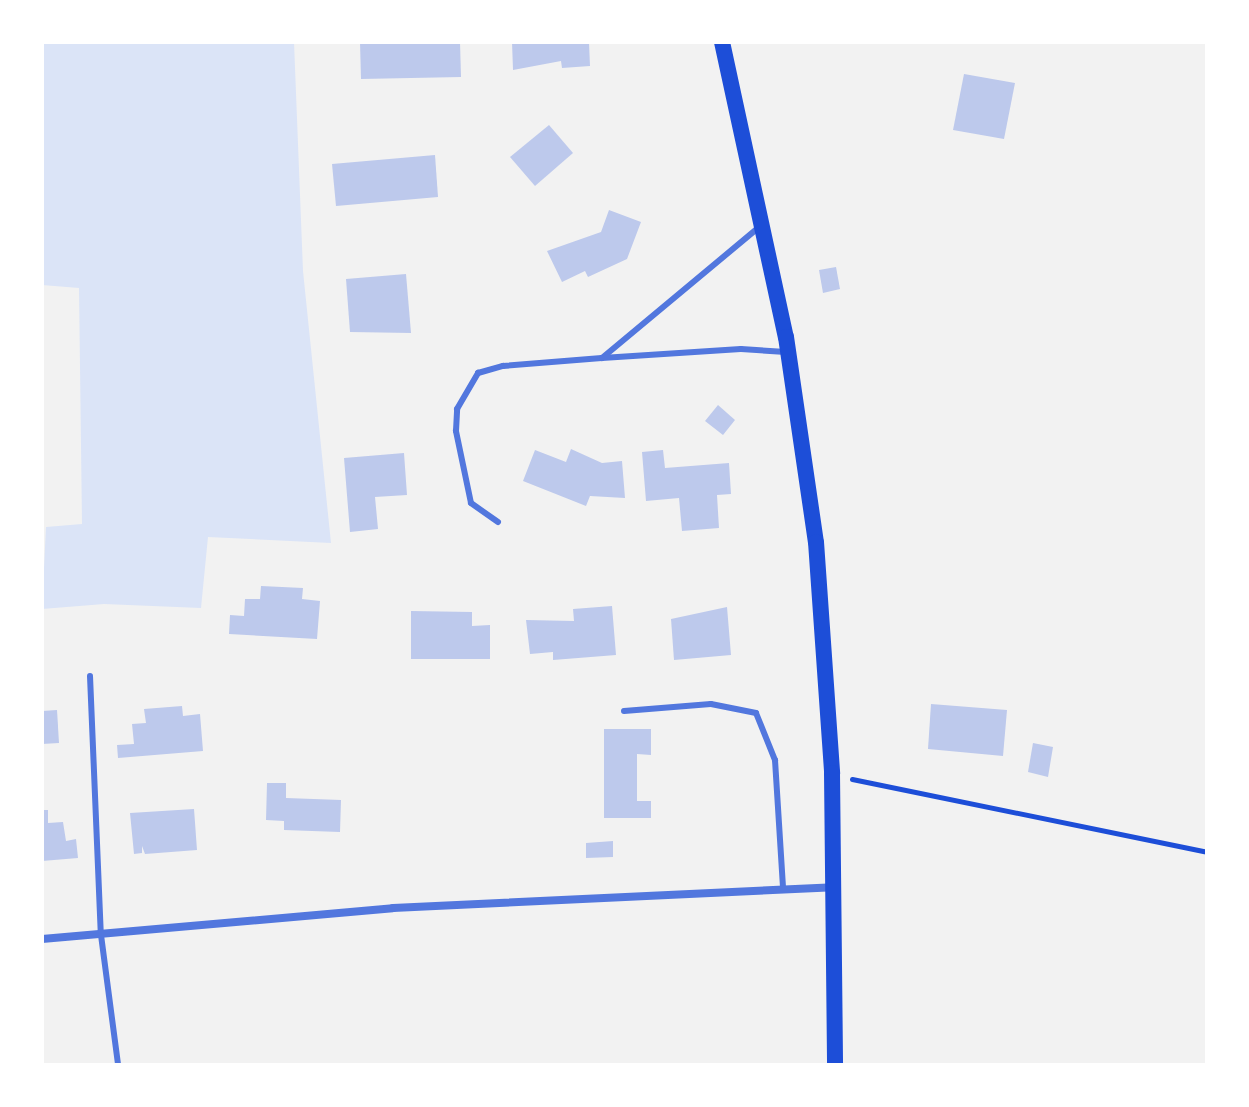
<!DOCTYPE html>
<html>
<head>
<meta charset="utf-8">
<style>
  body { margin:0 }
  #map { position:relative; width:1249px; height:1107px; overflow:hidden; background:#f2f2f2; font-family:"Open Sans",sans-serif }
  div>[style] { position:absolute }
  .green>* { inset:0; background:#dbe4f7 }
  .building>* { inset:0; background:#bdc9ec }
  .path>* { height:5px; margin:-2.5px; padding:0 2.5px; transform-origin:2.5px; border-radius:2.5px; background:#1d4ed8 }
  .service>* { height:6px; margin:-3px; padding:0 3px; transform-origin:3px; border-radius:3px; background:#5277de }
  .minor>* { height:8px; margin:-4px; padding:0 4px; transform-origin:4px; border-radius:4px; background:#5277de }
  .secondary>* { height:16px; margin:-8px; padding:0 8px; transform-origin:8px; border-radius:8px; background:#1d4ed8 }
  span { translate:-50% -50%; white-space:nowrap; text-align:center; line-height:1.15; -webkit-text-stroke:8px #fff; paint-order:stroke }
  .frame { position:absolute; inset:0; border:44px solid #fff; pointer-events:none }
</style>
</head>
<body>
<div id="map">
  <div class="green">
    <i style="clip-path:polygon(42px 42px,294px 42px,303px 271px,331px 543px,208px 537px,201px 608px,104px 604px,42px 609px,46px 527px,82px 524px,79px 288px,42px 285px)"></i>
  </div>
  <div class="building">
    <i style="clip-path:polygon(360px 42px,460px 42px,461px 77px,361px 79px)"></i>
    <i style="clip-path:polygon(512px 42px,589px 42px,590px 66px,562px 68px,561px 61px,513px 70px)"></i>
    <i style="clip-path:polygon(964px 74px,1015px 83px,1004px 139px,953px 130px)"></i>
    <i style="clip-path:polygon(549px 125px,573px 153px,535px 186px,510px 157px)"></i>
    <i style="clip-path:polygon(435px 155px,438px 197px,336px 206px,332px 164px)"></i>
    <i style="clip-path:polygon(609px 210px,641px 222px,627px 259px,588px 277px,585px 271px,562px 282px,547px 251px,601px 232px)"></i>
    <i style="clip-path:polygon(836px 267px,840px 289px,823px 293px,819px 270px)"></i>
    <i style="clip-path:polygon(406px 274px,411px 333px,350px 332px,346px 279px)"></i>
    <i style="clip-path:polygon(718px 405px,735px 420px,723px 435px,705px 421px)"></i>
    <i style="clip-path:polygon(571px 449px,602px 463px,622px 461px,625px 498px,590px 496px,586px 506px,523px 481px,535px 450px,566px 462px)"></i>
    <i style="clip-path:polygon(663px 450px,665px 468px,729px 463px,731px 494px,717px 495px,719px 528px,682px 531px,679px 498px,646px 501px,642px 452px)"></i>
    <i style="clip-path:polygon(404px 453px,407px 495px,375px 497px,378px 529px,350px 532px,344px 458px)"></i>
    <i style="clip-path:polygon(261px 586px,303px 588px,302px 599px,320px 601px,317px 639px,229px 634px,230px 615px,244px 616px,245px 599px,260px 599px)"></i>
    <i style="clip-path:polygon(612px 606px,616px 655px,553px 660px,553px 652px,530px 654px,526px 620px,574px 621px,573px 609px)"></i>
    <i style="clip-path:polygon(727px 607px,731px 655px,674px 660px,671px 619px)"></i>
    <i style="clip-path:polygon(411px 611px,472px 612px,472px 626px,490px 625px,490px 659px,411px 659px)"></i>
    <i style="clip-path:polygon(931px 704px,1007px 710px,1003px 756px,928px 749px)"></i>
    <i style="clip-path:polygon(182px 706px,183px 716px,200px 714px,203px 751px,118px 758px,117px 745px,134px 744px,132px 724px,146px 723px,144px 709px)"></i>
    <i style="clip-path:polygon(57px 710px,59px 743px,42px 744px,42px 711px)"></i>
    <i style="clip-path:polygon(604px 729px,651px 729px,651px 755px,637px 754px,637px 801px,651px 801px,651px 818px,604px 818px)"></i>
    <i style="clip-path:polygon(1033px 743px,1053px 747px,1048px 777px,1028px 772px)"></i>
    <i style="clip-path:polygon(267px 783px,286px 783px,286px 798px,341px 800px,340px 832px,284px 830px,284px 821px,266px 820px)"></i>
    <i style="clip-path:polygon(194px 809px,197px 850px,145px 854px,142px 846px,142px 853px,134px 854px,130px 813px)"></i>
    <i style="clip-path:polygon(42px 810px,48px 810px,48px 823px,63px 822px,66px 841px,76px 839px,78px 858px,42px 861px)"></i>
    <i style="clip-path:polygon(613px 841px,613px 857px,586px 858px,586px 843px)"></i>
  </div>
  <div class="path">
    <i style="left:852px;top:779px;width:362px;rotate:11.6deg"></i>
  </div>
  <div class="service">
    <i style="left:602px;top:358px;width:204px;rotate:-39.8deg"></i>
    <i style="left:498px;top:522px;width:33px;rotate:-145deg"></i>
    <i style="left:471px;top:503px;width:74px;rotate:-101.8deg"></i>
    <i style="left:456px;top:431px;width:22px;rotate:-87deg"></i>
    <i style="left:457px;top:409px;width:42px;rotate:-59.7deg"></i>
    <i style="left:478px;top:373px;width:26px;rotate:-16deg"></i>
    <i style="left:503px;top:366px;width:99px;rotate:-4.6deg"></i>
    <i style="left:602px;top:358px;width:139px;rotate:-3.7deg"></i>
    <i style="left:741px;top:349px;width:45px;rotate:3.8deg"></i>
    <i style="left:90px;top:676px;width:259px;rotate:87.6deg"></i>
    <i style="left:101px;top:935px;width:131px;rotate:82.5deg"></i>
    <i style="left:624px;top:711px;width:87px;rotate:-4.6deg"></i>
    <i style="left:711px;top:704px;width:46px;rotate:11.3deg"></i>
    <i style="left:756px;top:713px;width:51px;rotate:68deg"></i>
    <i style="left:775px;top:760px;width:128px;rotate:86.4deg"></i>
  </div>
  <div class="minor">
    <i style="left:42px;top:939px;width:352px;rotate:-5deg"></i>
    <i style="left:393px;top:908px;width:441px;rotate:-2.7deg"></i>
  </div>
  <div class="secondary">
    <i style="left:722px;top:42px;width:302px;rotate:77.8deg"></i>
    <i style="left:786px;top:337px;width:207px;rotate:81.7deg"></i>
    <i style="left:816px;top:542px;width:232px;rotate:86deg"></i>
    <i style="left:832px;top:773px;width:292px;rotate:89.4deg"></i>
  </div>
  <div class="frame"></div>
</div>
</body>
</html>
